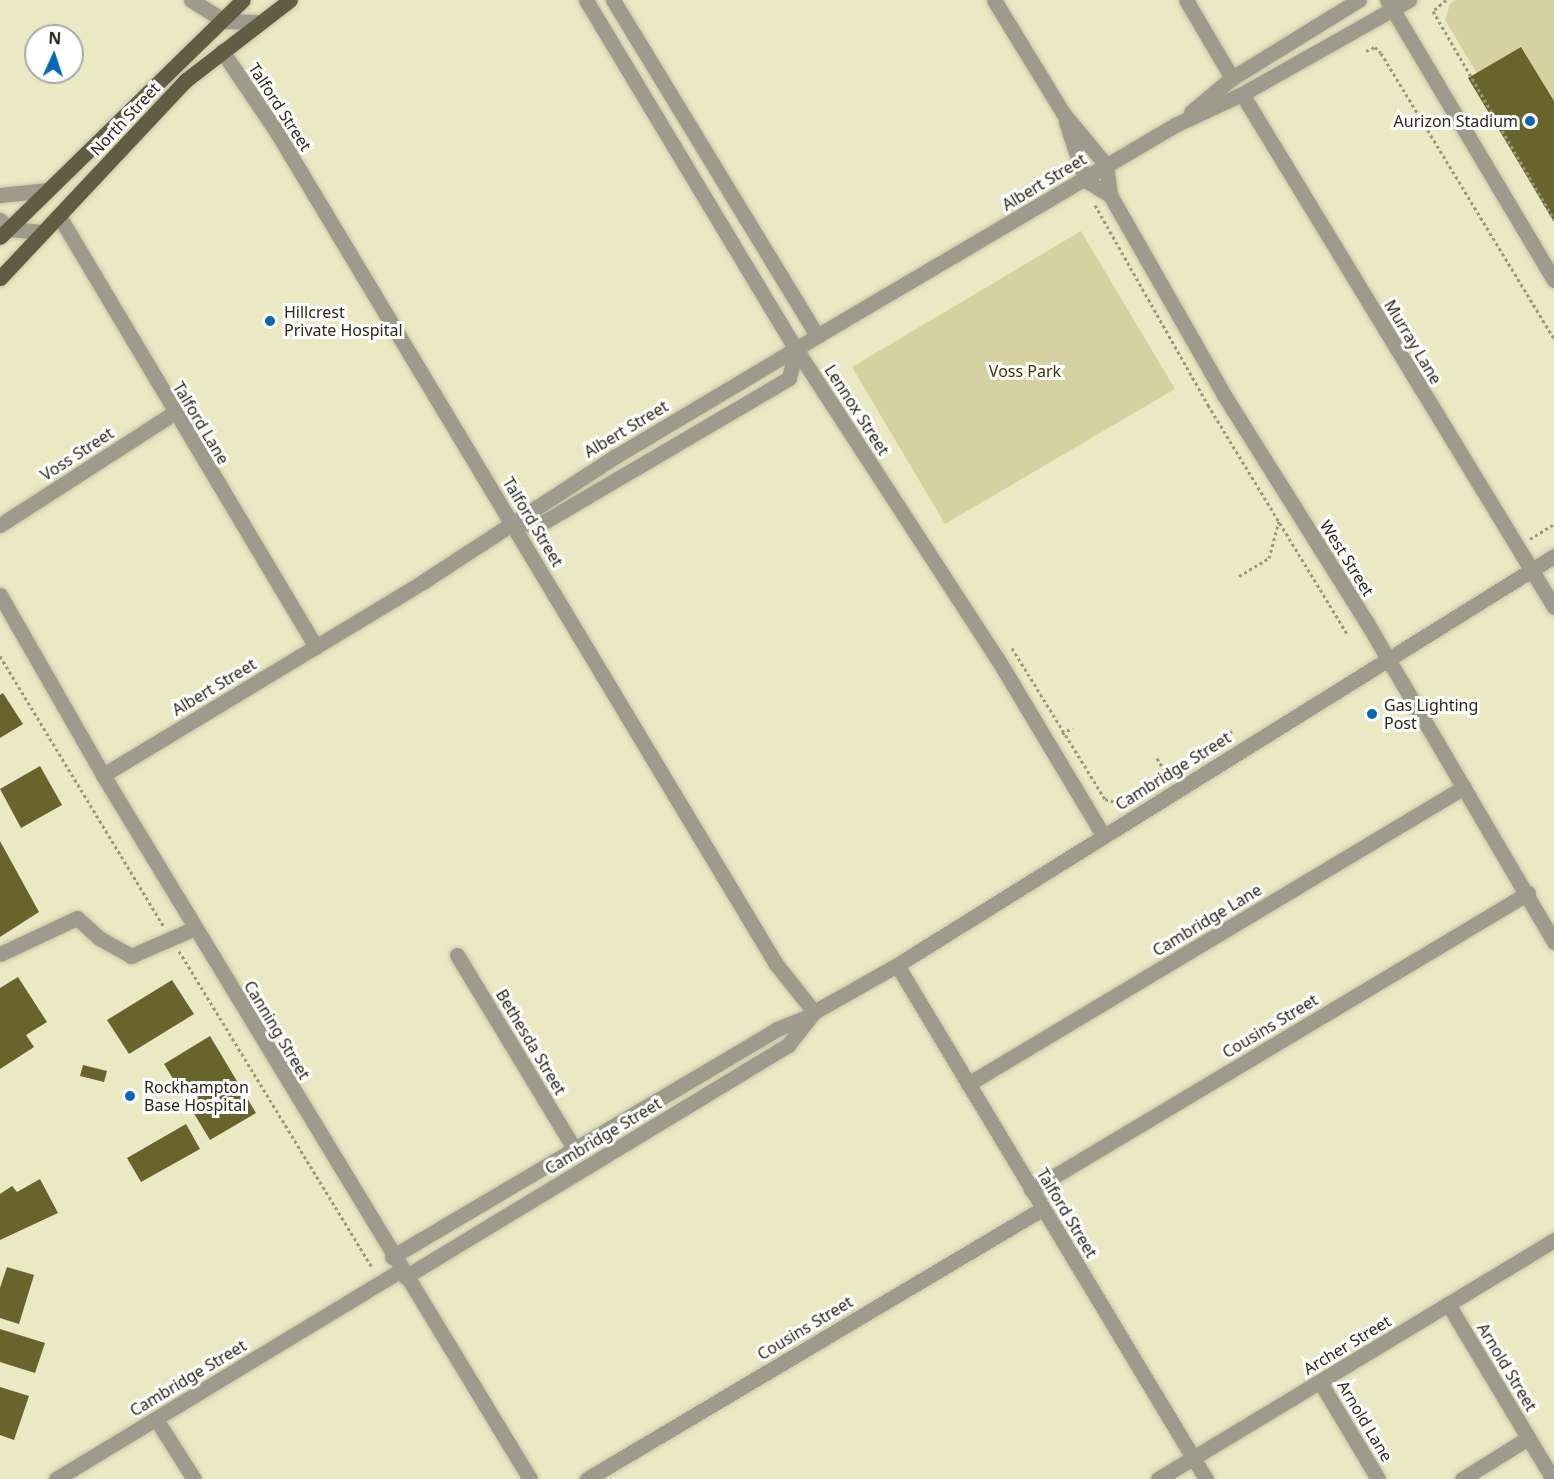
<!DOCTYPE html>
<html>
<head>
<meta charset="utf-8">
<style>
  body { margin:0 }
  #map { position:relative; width:1554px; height:1479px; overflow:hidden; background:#ebe9c4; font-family:"Noto Sans",sans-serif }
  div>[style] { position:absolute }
  .green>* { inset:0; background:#d5d1a0 }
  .building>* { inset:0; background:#68642c }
  .path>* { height:3px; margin-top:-1.5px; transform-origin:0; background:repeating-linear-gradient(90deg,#99977c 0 3px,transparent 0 6px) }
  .roads { filter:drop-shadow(0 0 2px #c8c6a5) drop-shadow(0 0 2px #c8c6a5) }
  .minor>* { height:15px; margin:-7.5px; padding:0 7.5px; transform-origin:7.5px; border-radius:7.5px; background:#9c9b8c }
  .major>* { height:15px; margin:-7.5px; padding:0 7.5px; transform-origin:7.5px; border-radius:7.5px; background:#5f5d43 }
  .dots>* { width:16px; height:16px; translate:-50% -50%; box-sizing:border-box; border:3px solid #fff; border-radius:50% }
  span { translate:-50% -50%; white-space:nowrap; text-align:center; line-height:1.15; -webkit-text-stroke:6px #fff; paint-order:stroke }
  .street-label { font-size:16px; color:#29281a }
  .poi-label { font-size:16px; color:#29281a }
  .right { translate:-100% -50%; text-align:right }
  .left { translate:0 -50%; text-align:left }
  .park-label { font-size:16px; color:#393505 }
  .north { position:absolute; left:24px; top:24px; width:60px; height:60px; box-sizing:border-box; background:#fff; border:2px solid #a9a9a3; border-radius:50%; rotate:3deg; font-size:16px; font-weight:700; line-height:24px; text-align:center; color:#29281a }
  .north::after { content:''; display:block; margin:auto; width:21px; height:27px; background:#0568b5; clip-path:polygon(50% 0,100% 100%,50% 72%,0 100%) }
</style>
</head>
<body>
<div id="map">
  <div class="green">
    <i style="clip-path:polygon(1456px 0,1554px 0,1554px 202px,1445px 20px,1450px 4px)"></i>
    <i style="clip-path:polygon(1081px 231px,1175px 389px,945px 524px,852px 367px)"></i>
  </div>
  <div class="building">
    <i style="clip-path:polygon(1521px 47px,1554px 101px,1554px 222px,1468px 78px)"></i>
    <i style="clip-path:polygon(3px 693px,23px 724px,0 738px,0 695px)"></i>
    <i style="clip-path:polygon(40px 766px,62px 805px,21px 828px,0 789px)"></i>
    <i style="clip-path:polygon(0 841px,39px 912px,0 937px)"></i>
    <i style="clip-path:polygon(18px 977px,47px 1022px,26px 1035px,34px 1047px,0 1069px,0 988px)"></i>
    <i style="clip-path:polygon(172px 980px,194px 1014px,129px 1054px,107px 1020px)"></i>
    <i style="clip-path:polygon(210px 1036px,256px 1113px,210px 1140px,164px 1064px)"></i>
    <i style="clip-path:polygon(83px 1065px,107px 1071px,104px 1082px,80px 1076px)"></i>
    <i style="clip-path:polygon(186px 1124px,200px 1149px,141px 1182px,127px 1158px)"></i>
    <i style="clip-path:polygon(40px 1179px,58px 1213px,0 1240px,0 1194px,12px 1186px,17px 1192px)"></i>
    <i style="clip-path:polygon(7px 1267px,34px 1275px,19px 1324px,0 1318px,0 1288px)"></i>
    <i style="clip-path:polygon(0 1329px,45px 1343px,35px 1373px,0 1362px)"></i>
    <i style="clip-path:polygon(0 1387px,29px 1396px,14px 1440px,0 1435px)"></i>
  </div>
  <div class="path">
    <i style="left:1446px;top:0;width:17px;rotate:140deg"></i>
    <i style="left:1433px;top:11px;width:241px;rotate:59.9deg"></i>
    <i style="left:1366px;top:51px;width:10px;rotate:-24deg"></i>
    <i style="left:1375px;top:47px;width:8px;rotate:45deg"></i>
    <i style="left:1381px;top:53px;width:334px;rotate:58.8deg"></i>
    <i style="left:1095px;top:205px;width:230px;rotate:60.5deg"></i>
    <i style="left:1208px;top:405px;width:268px;rotate:58.7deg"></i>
    <i style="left:1530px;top:539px;width:28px;rotate:-32deg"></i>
    <i style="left:1239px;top:576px;width:35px;rotate:-31deg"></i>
    <i style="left:1269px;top:558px;width:38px;rotate:-75deg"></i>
    <i style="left:1012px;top:648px;width:177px;rotate:58.4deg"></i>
    <i style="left:1105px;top:799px;width:15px;rotate:16deg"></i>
    <i style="left:1119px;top:803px;width:134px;rotate:-32.5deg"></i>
    <i style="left:0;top:656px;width:315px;rotate:58.8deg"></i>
    <i style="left:1062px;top:734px;width:12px;rotate:-31deg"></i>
    <i style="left:1157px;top:758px;width:16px;rotate:60deg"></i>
    <i style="left:179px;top:951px;width:370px;rotate:58.6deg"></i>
  </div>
  <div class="roads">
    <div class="minor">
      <i style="left:191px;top:0;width:40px;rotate:32deg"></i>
      <i style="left:225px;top:21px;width:32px;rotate:2deg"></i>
      <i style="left:586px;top:0;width:407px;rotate:59deg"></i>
      <i style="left:796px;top:349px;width:369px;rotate:57deg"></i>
      <i style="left:997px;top:658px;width:206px;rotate:59.1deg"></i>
      <i style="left:613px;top:0;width:393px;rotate:58.7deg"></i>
      <i style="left:994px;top:0;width:132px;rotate:58.6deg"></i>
      <i style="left:1063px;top:113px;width:67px;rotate:50.4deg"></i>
      <i style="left:1106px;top:165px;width:30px;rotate:82deg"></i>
      <i style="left:1110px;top:195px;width:230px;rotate:60.3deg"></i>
      <i style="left:1224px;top:395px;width:269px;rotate:57.9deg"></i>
      <i style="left:1367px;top:623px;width:370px;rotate:59.6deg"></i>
      <i style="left:1186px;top:0;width:91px;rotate:59.5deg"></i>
      <i style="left:1387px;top:0;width:326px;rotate:59.2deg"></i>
      <i style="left:222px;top:51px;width:97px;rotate:56deg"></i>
      <i style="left:276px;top:131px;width:972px;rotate:59.03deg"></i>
      <i style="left:776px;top:964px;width:61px;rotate:51.6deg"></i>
      <i style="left:1242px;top:94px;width:600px;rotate:58.69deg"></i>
      <i style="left:1191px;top:112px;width:53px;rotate:-39.7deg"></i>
      <i style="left:1232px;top:78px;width:149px;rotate:-31.6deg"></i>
      <i style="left:1066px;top:122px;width:61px;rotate:71.9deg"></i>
      <i style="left:1085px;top:180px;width:29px;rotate:31deg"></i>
      <i style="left:0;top:195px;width:48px;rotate:-5.9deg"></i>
      <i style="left:59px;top:216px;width:502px;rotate:59.19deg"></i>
      <i style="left:0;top:220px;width:13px;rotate:45deg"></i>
      <i style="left:9px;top:229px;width:34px;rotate:5deg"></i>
      <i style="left:512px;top:521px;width:25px;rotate:11deg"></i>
      <i style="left:537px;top:526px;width:292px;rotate:-30.4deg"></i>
      <i style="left:789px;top:378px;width:30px;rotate:-76deg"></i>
      <i style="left:0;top:525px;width:207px;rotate:-32.8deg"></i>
      <i style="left:0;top:595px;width:207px;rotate:60.2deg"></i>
      <i style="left:103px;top:775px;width:823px;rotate:58.76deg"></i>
      <i style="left:103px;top:775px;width:375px;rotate:-31.1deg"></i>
      <i style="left:424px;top:581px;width:229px;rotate:-33.1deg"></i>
      <i style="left:616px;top:456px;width:234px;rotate:-30.8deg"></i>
      <i style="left:817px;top:336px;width:416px;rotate:-30.5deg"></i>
      <i style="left:1175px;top:125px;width:74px;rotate:-24.8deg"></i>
      <i style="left:1242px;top:94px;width:192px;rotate:-29.4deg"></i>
      <i style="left:0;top:954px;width:85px;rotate:-25.1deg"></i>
      <i style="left:77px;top:918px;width:30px;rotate:42deg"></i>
      <i style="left:99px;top:938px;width:37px;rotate:29deg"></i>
      <i style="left:131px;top:956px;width:70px;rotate:-23.6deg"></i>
      <i style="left:457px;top:955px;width:226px;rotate:58.8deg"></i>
      <i style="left:897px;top:965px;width:600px;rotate:58.99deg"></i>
      <i style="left:968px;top:1084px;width:578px;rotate:-30.91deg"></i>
      <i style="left:1031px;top:1190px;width:579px;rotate:-30.86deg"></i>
      <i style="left:392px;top:1257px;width:447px;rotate:-30.6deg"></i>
      <i style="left:777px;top:1029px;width:35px;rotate:-22deg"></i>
      <i style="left:405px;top:1277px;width:448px;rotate:-31.2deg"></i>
      <i style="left:788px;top:1045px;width:42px;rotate:-51.8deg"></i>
      <i style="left:814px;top:1012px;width:95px;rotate:-29.5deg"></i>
      <i style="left:897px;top:965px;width:774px;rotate:-31.9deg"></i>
      <i style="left:1448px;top:1304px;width:204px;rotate:59deg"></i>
      <i style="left:1320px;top:1382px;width:113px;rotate:59.1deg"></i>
      <i style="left:156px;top:1419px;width:71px;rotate:57.7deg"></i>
      <i style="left:56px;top:1479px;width:403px;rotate:-31.2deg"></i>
      <i style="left:587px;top:1479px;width:529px;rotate:-30.69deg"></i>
      <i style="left:1158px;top:1479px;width:463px;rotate:-31.1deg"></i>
      <i style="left:1462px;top:1479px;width:78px;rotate:-31.8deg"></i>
    </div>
    <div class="major">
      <i style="left:0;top:237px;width:339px;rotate:-44.3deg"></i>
      <i style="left:0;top:278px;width:272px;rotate:-46.8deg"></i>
      <i style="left:186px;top:80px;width:131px;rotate:-37.6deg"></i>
    </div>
  </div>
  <div class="dots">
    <i style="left:1530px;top:121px;background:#0568b5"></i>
    <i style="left:270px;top:321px;background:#0568b5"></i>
    <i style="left:1372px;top:714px;background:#0568b5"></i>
    <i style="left:130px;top:1096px;background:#0568b5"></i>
  </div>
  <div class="street-label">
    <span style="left:280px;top:107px;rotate:57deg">Talford Street</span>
    <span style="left:125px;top:119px;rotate:-47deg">North Street</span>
    <span style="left:1044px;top:182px;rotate:-31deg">Albert Street</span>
    <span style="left:1413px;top:342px;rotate:59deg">Murray Lane</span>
    <span style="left:857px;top:410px;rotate:57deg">Lennox Street</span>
    <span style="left:201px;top:423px;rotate:59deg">Talford Lane</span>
    <span style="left:626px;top:429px;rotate:-31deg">Albert Street</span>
    <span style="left:77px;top:454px;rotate:-33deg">Voss Street</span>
    <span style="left:533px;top:522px;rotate:59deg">Talford Street</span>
    <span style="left:1347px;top:558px;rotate:58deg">West Street</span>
    <span style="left:214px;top:687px;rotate:-31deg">Albert Street</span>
    <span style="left:1173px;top:771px;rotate:-32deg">Cambridge Street</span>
    <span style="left:1207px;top:920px;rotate:-31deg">Cambridge Lane</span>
    <span style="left:1270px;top:1026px;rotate:-31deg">Cousins Street</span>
    <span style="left:277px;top:1030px;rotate:59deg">Canning Street</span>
    <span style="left:531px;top:1042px;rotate:59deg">Bethesda Street</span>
    <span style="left:603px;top:1136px;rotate:-31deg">Cambridge Street</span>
    <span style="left:1067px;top:1213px;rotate:59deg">Talford Street</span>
    <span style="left:805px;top:1328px;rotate:-31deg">Cousins Street</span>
    <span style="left:1347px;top:1345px;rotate:-31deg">Archer Street</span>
    <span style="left:1507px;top:1367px;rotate:59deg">Arnold Street</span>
    <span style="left:188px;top:1378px;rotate:-31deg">Cambridge Street</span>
    <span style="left:1365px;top:1421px;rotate:59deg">Arnold Lane</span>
  </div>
  <div class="poi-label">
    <span class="right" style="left:1518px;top:121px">Aurizon Stadium</span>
    <span class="left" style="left:284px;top:321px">Hillcrest<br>Private Hospital</span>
    <span class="left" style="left:1384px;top:714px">Gas Lighting<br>Post</span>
    <span class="left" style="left:144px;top:1096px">Rockhampton<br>Base Hospital</span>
  </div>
  <div class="park-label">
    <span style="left:1025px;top:371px">Voss Park</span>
  </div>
  <div class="north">N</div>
</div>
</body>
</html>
